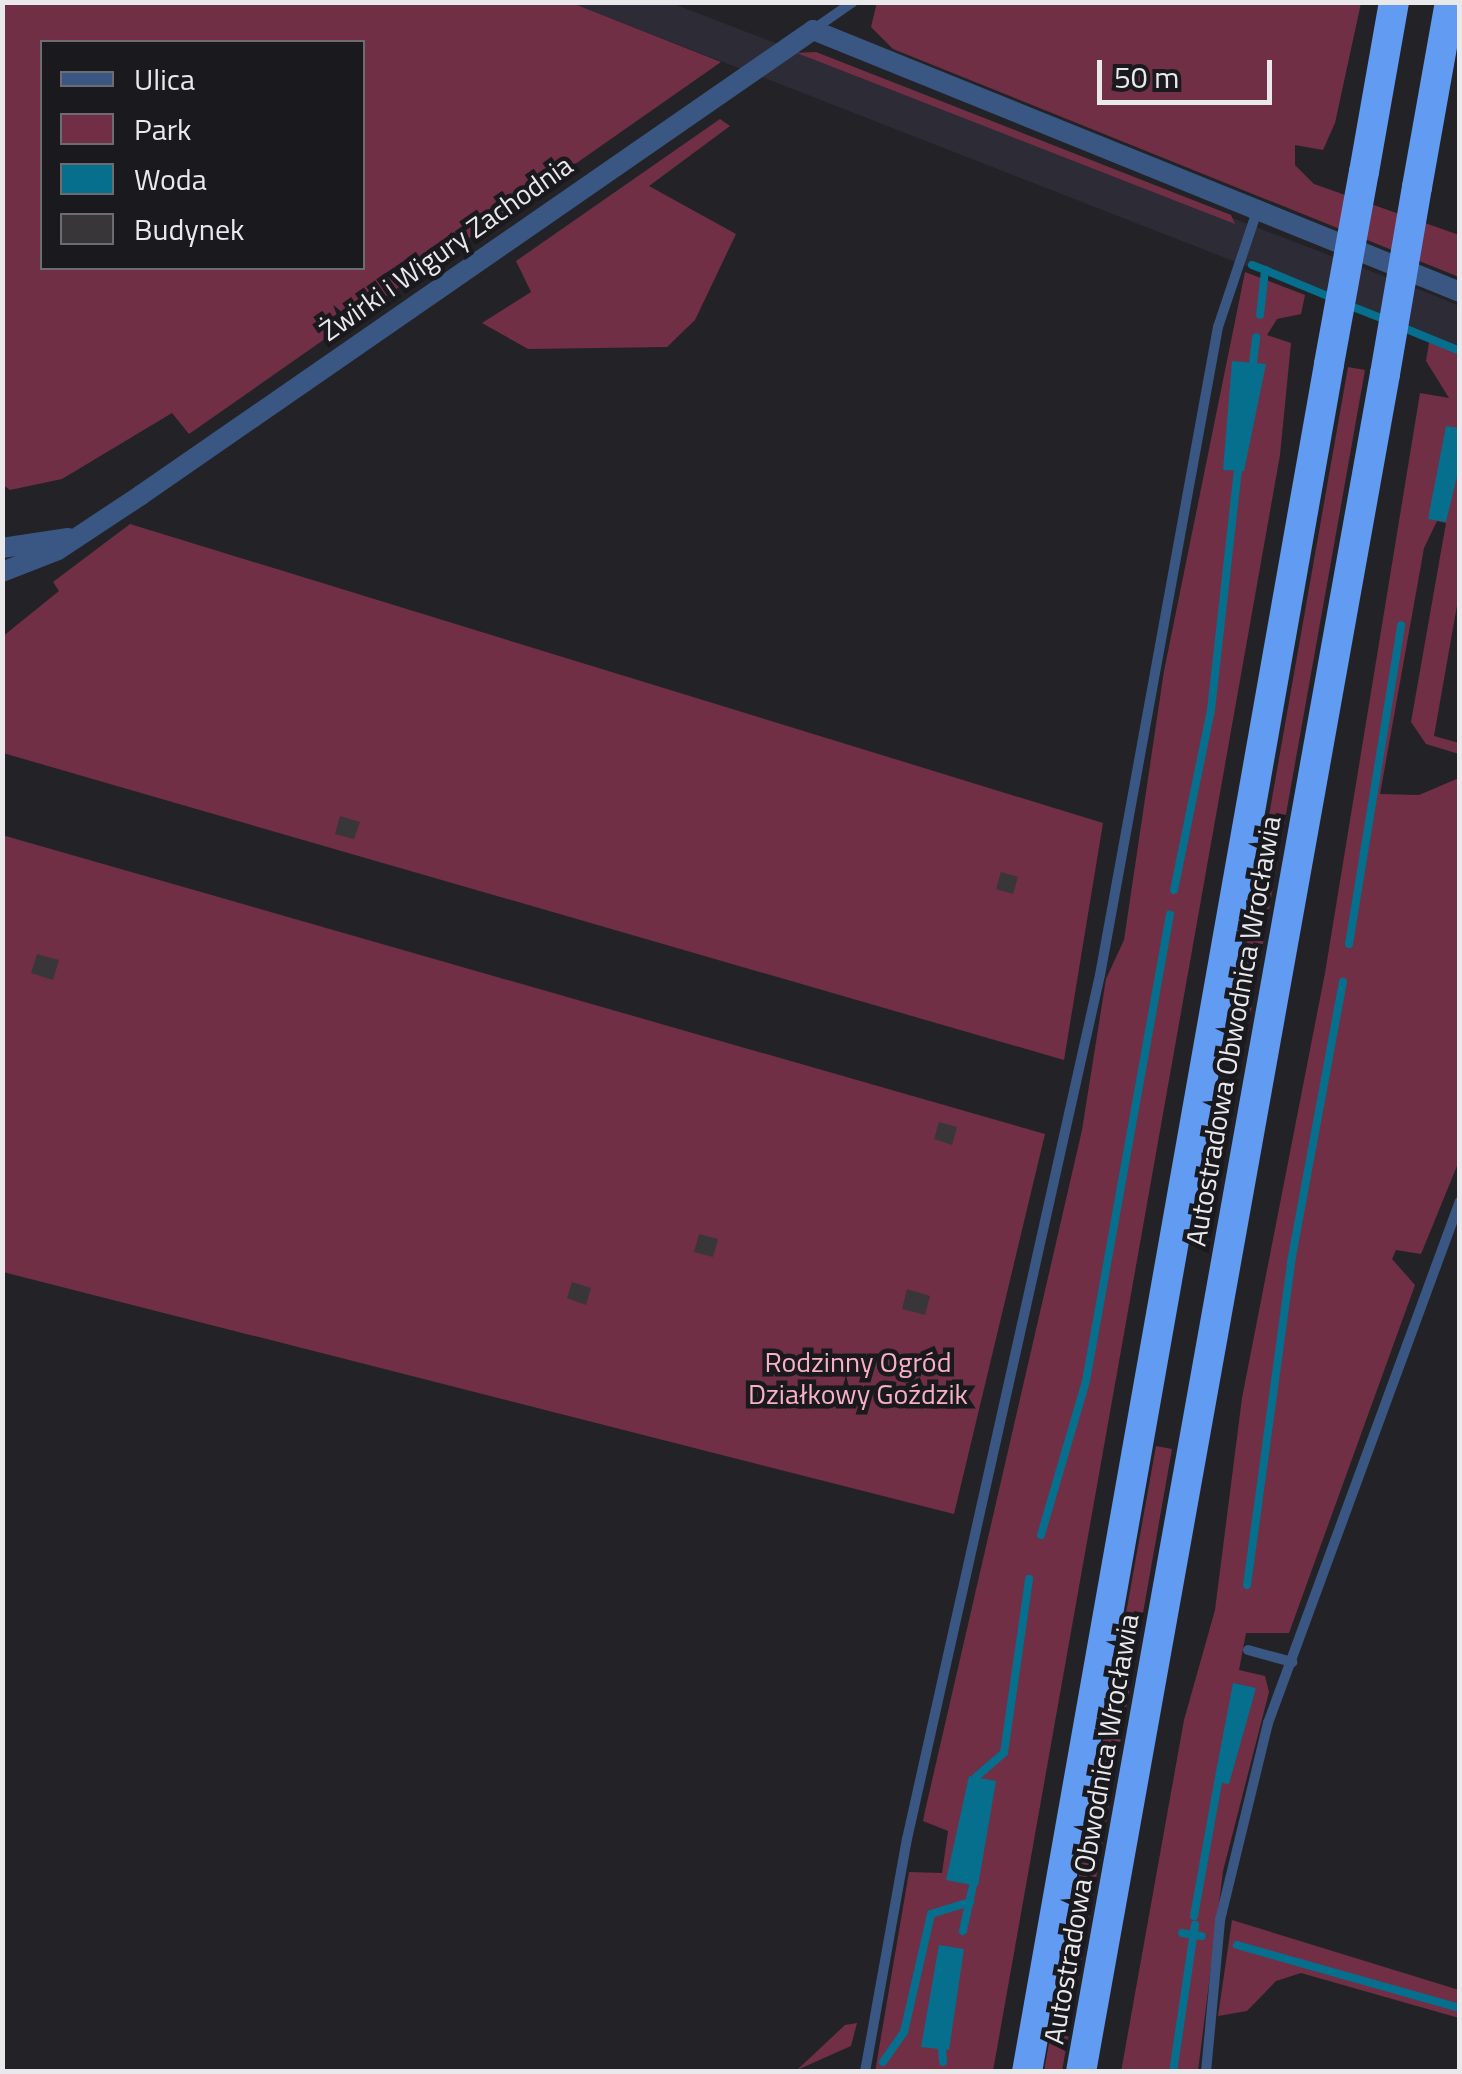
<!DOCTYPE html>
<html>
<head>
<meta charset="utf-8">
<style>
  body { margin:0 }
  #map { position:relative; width:1462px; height:2074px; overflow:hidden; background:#232327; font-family:"Titillium Web",sans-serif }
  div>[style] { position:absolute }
  .built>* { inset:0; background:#2d2b35 }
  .green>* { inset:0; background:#702f45 }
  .water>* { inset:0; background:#056f8d }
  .stream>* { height:8px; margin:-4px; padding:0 4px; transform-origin:4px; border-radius:4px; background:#056f8d }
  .building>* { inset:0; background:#393639 }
  .service>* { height:10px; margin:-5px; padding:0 5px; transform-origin:5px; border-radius:5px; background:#3a5682 }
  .minor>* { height:20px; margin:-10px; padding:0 10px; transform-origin:10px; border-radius:10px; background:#3a5682 }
  .motorway>* { height:30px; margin:-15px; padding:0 15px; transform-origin:15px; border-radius:15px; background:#629bf2 }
  .motorway-bridge>* { height:30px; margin:-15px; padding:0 15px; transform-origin:15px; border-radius:15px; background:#629bf2 }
  span { translate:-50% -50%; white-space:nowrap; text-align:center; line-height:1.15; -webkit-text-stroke:9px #1a191e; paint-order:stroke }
  .street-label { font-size:28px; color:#e9e9ec }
  .park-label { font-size:28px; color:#f9b0c3 }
  .frame { position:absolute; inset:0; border:5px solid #e9e9ec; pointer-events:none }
  .legend { position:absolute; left:40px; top:40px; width:325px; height:230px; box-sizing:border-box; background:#1a191e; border:2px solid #6d6c70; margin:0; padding:12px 18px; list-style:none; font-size:30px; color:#e9e9ec }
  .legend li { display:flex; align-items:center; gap:20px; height:50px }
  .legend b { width:50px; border:2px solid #6d6c70 }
  .scale { position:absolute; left:1097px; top:60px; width:175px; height:45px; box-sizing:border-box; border:5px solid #e9e9ec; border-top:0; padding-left:12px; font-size:30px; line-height:35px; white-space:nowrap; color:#e9e9ec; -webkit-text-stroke:8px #1a191e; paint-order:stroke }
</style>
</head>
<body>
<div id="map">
  <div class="built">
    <i style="clip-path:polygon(572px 3px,671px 3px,1438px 297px,1459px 306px,1459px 349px)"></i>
  </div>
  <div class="green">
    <i style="clip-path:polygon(877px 2px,1361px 3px,1335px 123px,1323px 150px,1295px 145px,1295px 165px,1314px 184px,1459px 235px,1459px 277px,893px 49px,871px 27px)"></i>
    <i style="clip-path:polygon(evenodd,2px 3px,572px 3px,721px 62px,189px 434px,172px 413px,62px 479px,10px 490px,2px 484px,2px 3px,42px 42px,362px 42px,362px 268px,42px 268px,42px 42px)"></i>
    <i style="clip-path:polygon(816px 52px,1231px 215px,1235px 224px,797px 53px)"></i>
    <i style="clip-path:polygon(720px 119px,730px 126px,649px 186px,736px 234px,695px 320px,667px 347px,528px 349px,482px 323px,531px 292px,516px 261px)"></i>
    <i style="clip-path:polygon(1245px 272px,1305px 295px,1301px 314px,1277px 319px,1267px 335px,1291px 343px,1280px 455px,993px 2071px,875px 2072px,909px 1872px,942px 1873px,948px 1831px,923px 1821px,925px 1811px,1082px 1130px,1106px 979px,1124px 940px,1164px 671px)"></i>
    <i style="clip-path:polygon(1430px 337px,1459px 349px,1459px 594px,1434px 736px,1459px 743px,1459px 754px,1426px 744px,1411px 722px,1446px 523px,1437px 521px,1424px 548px,1380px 794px,1419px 795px,1459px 778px,1459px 1161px,1421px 1254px,1396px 1250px,1392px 1259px,1415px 1285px,1289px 1633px,1246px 1633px,1239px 1670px,1265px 1676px,1269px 1692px,1223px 1871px,1198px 2071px,1121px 2072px,1184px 1720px,1215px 1610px,1242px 1398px,1325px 973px,1420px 393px,1449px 398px,1426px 361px)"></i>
    <i style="clip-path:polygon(1348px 367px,1365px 370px,1337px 528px,1250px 1016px,1234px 1014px)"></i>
    <i style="clip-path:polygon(130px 524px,1103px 823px,1064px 1060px,3px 753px,2px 637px,59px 591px,53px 582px)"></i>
    <i style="clip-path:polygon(2px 835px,1045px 1134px,954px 1514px,3px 1272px)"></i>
    <i style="clip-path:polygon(1156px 1446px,1172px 1449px,1077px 1986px,1062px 2071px,1044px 2071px)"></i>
    <i style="clip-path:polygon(1232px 1920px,1459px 1990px,1459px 2018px,1301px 1973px,1276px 1981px,1247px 2011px,1218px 2016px)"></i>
    <i style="clip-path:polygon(857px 2023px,851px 2046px,797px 2070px,845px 2025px)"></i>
  </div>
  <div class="water">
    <i style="clip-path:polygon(1232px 361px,1266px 364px,1244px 471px,1223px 470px)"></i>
    <i style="clip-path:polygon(1446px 426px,1459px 428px,1460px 464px,1446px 522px,1428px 519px)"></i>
    <i style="clip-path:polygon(1233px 1683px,1256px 1688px,1229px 1784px,1214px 1782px)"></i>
    <i style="clip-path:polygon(969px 1776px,996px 1781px,978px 1886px,946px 1880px)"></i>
    <i style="clip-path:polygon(939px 1945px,964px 1949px,949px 2050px,921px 2047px)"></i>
  </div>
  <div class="stream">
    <i style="left:1252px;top:265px;width:14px;rotate:21deg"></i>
    <i style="left:1265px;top:270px;width:45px;rotate:96.3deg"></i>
    <i style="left:1265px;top:270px;width:76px;rotate:22.5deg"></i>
    <i style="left:1348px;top:305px;width:41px;rotate:21.5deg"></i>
    <i style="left:1399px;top:326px;width:66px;rotate:22.3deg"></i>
    <i style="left:1253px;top:363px;width:26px;rotate:-83deg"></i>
    <i style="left:1174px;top:890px;width:184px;rotate:-78.4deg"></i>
    <i style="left:1211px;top:710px;width:241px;rotate:-83.6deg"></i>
    <i style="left:1349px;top:944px;width:323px;rotate:-80.7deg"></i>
    <i style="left:1041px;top:1535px;width:160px;rotate:-73.7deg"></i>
    <i style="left:1086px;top:1381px;width:474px;rotate:-79.8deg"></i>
    <i style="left:1247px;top:1585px;width:326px;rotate:-82.2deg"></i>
    <i style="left:1291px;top:1262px;width:285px;rotate:-79.5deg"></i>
    <i style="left:976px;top:1777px;width:37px;rotate:-41deg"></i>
    <i style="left:1004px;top:1753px;width:176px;rotate:-81.8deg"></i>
    <i style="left:1194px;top:1916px;width:135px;rotate:-79.8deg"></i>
    <i style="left:963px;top:1931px;width:47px;rotate:-77.7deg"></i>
    <i style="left:1182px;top:1933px;width:20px;rotate:9deg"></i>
    <i style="left:1237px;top:1945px;width:232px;rotate:15.8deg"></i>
    <i style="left:942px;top:2050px;width:12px;rotate:85deg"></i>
    <i style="left:883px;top:2062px;width:37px;rotate:-55deg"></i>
    <i style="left:904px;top:2032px;width:121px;rotate:-77.1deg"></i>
    <i style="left:931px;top:1914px;width:41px;rotate:-17.1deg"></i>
    <i style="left:1173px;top:2072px;width:149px;rotate:-81.5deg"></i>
  </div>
  <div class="building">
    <i style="clip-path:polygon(340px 816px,360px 822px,354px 839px,335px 834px)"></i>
    <i style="clip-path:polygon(1001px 872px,1018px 877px,1013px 894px,996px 889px)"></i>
    <i style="clip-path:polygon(37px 954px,59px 960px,53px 980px,31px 973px)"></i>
    <i style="clip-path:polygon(939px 1122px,957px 1127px,952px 1145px,934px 1139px)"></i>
    <i style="clip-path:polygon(699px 1234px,718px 1239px,713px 1257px,694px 1252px)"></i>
    <i style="clip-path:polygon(572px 1282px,591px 1288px,586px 1305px,567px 1298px)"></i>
    <i style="clip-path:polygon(907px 1289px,930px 1296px,925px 1315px,902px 1309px)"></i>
  </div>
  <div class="service">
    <i style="left:814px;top:29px;width:47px;rotate:-34.7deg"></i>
    <i style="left:1248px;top:1650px;width:46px;rotate:15.3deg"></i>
    <i style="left:865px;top:2072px;width:237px;rotate:-79.8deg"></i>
    <i style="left:907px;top:1839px;width:885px;rotate:-77.41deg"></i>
    <i style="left:1100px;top:975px;width:659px;rotate:-79.68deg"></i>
    <i style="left:1218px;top:327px;width:122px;rotate:-71.4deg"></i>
    <i style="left:1206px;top:2072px;width:153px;rotate:-84.7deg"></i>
    <i style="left:1220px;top:1920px;width:203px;rotate:-76.3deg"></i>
    <i style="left:1268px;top:1723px;width:556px;rotate:-69.81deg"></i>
  </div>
  <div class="minor">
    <i style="left:2px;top:548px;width:67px;rotate:-8.6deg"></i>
    <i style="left:2px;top:572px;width:60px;rotate:-21.4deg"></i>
    <i style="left:58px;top:550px;width:100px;rotate:-33.5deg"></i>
    <i style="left:141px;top:495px;width:817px;rotate:-34.68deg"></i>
    <i style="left:813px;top:30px;width:698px;rotate:22.05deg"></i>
  </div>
  <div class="motorway">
    <i style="left:1364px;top:172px;width:173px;rotate:-80deg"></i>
    <i style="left:1417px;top:187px;width:188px;rotate:-79.9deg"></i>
    <i style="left:1027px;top:2072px;width:1734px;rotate:-79.97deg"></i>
    <i style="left:1081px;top:2072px;width:1725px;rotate:-79.85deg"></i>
  </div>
  <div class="motorway-bridge">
    <i style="left:1329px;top:364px;width:195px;rotate:-79.7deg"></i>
    <i style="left:1385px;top:374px;width:190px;rotate:-80.3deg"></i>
  </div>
  <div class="street-label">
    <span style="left:446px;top:248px;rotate:-35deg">Żwirki i Wigury Zachodnia</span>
    <span style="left:1233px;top:1031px;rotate:-80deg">Autostradowa Obwodnica Wrocławia</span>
    <span style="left:1091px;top:1829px;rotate:-80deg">Autostradowa Obwodnica Wrocławia</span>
  </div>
  <div class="park-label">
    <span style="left:858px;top:1378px">Rodzinny Ogród<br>Działkowy Goździk</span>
  </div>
  <div class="frame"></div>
  <ul class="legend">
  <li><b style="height:12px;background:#3a5682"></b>Ulica</li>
  <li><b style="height:28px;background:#702f45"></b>Park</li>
  <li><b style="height:28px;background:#056f8d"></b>Woda</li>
  <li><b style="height:28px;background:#393639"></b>Budynek</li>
  </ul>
  <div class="scale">50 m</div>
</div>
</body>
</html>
